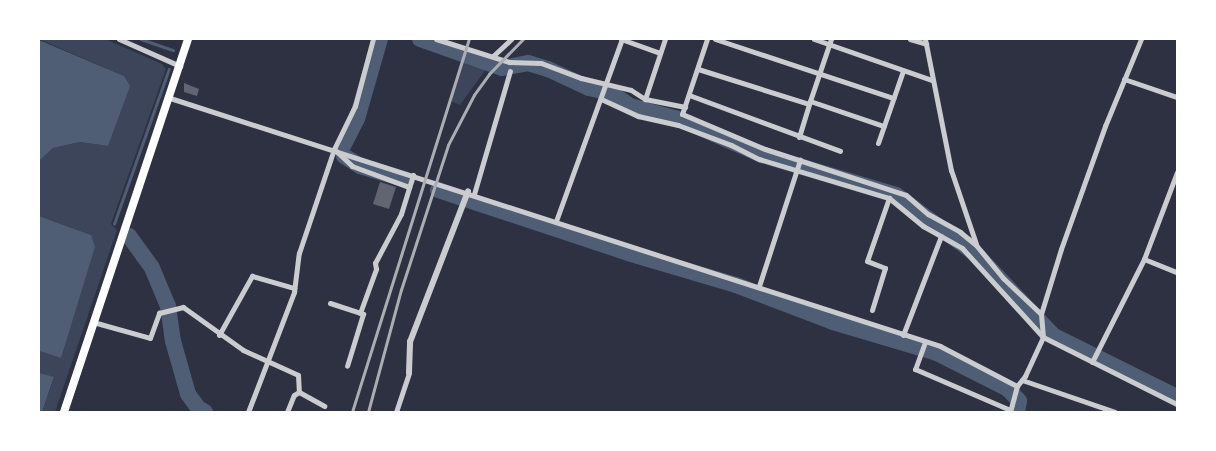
<!DOCTYPE html>
<html>
<head>
<meta charset="utf-8">
<style>
  body { margin:0 }
  #map { position:relative; width:1216px; height:451px; overflow:hidden; background:#2d3142; font-family:"Titillium Web",sans-serif }
  div>[style] { position:absolute }
  .green>* { inset:0; background:#3c4559 }
  .water>* { inset:0; background:#4f5d75 }
  .stream>* { height:2.5px; margin:-1.25px; padding:0 1.25px; transform-origin:1.25px; border-radius:1.25px; background:#4f5d75 }
  .river>* { height:16px; margin:-8px; padding:0 8px; transform-origin:8px; border-radius:8px; background:#4f5d75 }
  .building>* { inset:0; background:#626471 }
  .minor>* { height:5px; margin:-2.5px; padding:0 2.5px; transform-origin:2.5px; border-radius:2.5px; background:#caccd0 }
  .tertiary>* { height:5.5px; margin:-2.75px; padding:0 2.75px; transform-origin:2.75px; border-radius:2.75px; background:#caccd0 }
  .trunk>* { height:8px; margin:-4px; padding:0 4px; transform-origin:4px; border-radius:4px; background:#fff }
  .rail>* { height:2.5px; margin:-1.25px; padding:0 1.25px; transform-origin:1.25px; border-radius:1.25px; background:#abadb3 }
  span { translate:-50% -50%; white-space:nowrap; text-align:center; line-height:1.15; -webkit-text-stroke:4.5px #fff; paint-order:stroke }
  .frame { position:absolute; inset:0; border:40px solid #fff; pointer-events:none }
</style>
</head>
<body>
<div id="map">
  <div class="green">
    <i style="clip-path:polygon(39px 39px,105px 39px,162px 64px,166px 69px,111px 224px,117px 230px,55px 412px,42px 412px,54px 378px,39px 373px,39px 351px,61px 358px,91px 235px,39px 216px,39px 161px,53px 148px,80px 142px,108px 146px,124px 76px)"></i>
    <i style="clip-path:polygon(465px 56px,487px 68px,460px 105px,451px 101px)"></i>
  </div>
  <div class="water">
    <i style="clip-path:polygon(39px 40px,124px 76px,130px 86px,108px 146px,80px 142px,53px 148px,39px 161px)"></i>
    <i style="clip-path:polygon(39px 216px,91px 235px,95px 247px,61px 358px,39px 351px)"></i>
    <i style="clip-path:polygon(39px 373px,54px 377px,42px 412px,39px 412px)"></i>
  </div>
  <div class="stream">
    <i style="left:141px;top:39px;width:34px;rotate:19deg"></i>
    <i style="left:114px;top:224px;width:164px;rotate:-70.5deg"></i>
  </div>
  <div class="river">
    <i style="left:420px;top:39px;width:87px;rotate:19.5deg"></i>
    <i style="left:502px;top:68px;width:26px;rotate:-11deg"></i>
    <i style="left:528px;top:63px;width:21px;rotate:17deg"></i>
    <i style="left:548px;top:69px;width:45px;rotate:24.9deg"></i>
    <i style="left:589px;top:88px;width:23px;rotate:13deg"></i>
    <i style="left:611px;top:93px;width:23px;rotate:34deg"></i>
    <i style="left:630px;top:106px;width:54px;rotate:15.1deg"></i>
    <i style="left:682px;top:120px;width:87px;rotate:23.6deg"></i>
    <i style="left:762px;top:155px;width:140px;rotate:16.6deg"></i>
    <i style="left:896px;top:195px;width:101px;rotate:36.5deg"></i>
    <i style="left:977px;top:255px;width:112px;rotate:46.5deg"></i>
    <i style="left:1054px;top:336px;width:137px;rotate:26.4deg"></i>
    <i style="left:343px;top:146px;width:30px;rotate:-63deg"></i>
    <i style="left:357px;top:119px;width:83px;rotate:-74deg"></i>
    <i style="left:344px;top:156px;width:19px;rotate:32deg"></i>
    <i style="left:360px;top:166px;width:49px;rotate:16.6deg"></i>
    <i style="left:438px;top:190px;width:200px;rotate:18.3deg"></i>
    <i style="left:628px;top:253px;width:113px;rotate:16.5deg"></i>
    <i style="left:736px;top:285px;width:104px;rotate:20.9deg"></i>
    <i style="left:833px;top:322px;width:109px;rotate:16.6deg"></i>
    <i style="left:937px;top:353px;width:80px;rotate:26.9deg"></i>
    <i style="left:1008px;top:389px;width:16px;rotate:47deg"></i>
    <i style="left:1019px;top:401px;width:11px;rotate:100deg"></i>
    <i style="left:129px;top:236px;width:39px;rotate:54deg"></i>
    <i style="left:152px;top:268px;width:41px;rotate:67.2deg"></i>
    <i style="left:168px;top:306px;width:35px;rotate:82deg"></i>
    <i style="left:173px;top:341px;width:55px;rotate:74.2deg"></i>
    <i style="left:188px;top:394px;width:17px;rotate:54deg"></i>
    <i style="left:198px;top:408px;width:8px;rotate:30deg"></i>
  </div>
  <div class="building">
    <i style="clip-path:polygon(184px 83px,199px 89px,197px 96px,184px 92px)"></i>
    <i style="clip-path:polygon(380px 182px,396px 187px,389px 209px,373px 204px)"></i>
  </div>
  <div class="minor">
    <i style="left:119px;top:39px;width:67px;rotate:23.9deg"></i>
    <i style="left:436px;top:39px;width:77px;rotate:17.5deg"></i>
    <i style="left:509px;top:62px;width:32px;rotate:2deg"></i>
    <i style="left:541px;top:63px;width:43px;rotate:20.6deg"></i>
    <i style="left:581px;top:78px;width:51px;rotate:13.5deg"></i>
    <i style="left:631px;top:90px;width:17px;rotate:33deg"></i>
    <i style="left:645px;top:99px;width:41px;rotate:11.3deg"></i>
    <i style="left:621px;top:39px;width:41px;rotate:19.7deg"></i>
    <i style="left:707px;top:39px;width:79px;rotate:108.4deg"></i>
    <i style="left:682px;top:114px;width:90px;rotate:22.9deg"></i>
    <i style="left:765px;top:149px;width:148px;rotate:18.1deg"></i>
    <i style="left:906px;top:195px;width:29px;rotate:41deg"></i>
    <i style="left:928px;top:214px;width:37px;rotate:29deg"></i>
    <i style="left:960px;top:232px;width:21px;rotate:39deg"></i>
    <i style="left:976px;top:245px;width:43px;rotate:50.7deg"></i>
    <i style="left:1003px;top:278px;width:52px;rotate:43.5deg"></i>
    <i style="left:715px;top:39px;width:188px;rotate:18.3deg"></i>
    <i style="left:814px;top:39px;width:125px;rotate:19.2deg"></i>
    <i style="left:910px;top:39px;width:17px;rotate:17deg"></i>
    <i style="left:925px;top:39px;width:134px;rotate:78.8deg"></i>
    <i style="left:951px;top:170px;width:78px;rotate:71.3deg"></i>
    <i style="left:493px;top:56px;width:25px;rotate:-43deg"></i>
    <i style="left:698px;top:69px;width:116px;rotate:17.5deg"></i>
    <i style="left:809px;top:104px;width:69px;rotate:-71.3deg"></i>
    <i style="left:1124px;top:79px;width:56px;rotate:18.8deg"></i>
    <i style="left:689px;top:95px;width:161px;rotate:20.3deg"></i>
    <i style="left:170px;top:98px;width:809px;rotate:17.85deg"></i>
    <i style="left:940px;top:346px;width:87px;rotate:27.5deg"></i>
    <i style="left:601px;top:99px;width:41px;rotate:24.7deg"></i>
    <i style="left:638px;top:116px;width:41px;rotate:12.7deg"></i>
    <i style="left:678px;top:125px;width:57px;rotate:20.7deg"></i>
    <i style="left:731px;top:145px;width:31px;rotate:27deg"></i>
    <i style="left:759px;top:159px;width:136px;rotate:16.7deg"></i>
    <i style="left:889px;top:198px;width:44px;rotate:39.5deg"></i>
    <i style="left:923px;top:226px;width:45px;rotate:29.4deg"></i>
    <i style="left:962px;top:248px;width:120px;rotate:47.7deg"></i>
    <i style="left:1043px;top:337px;width:150px;rotate:26.6deg"></i>
    <i style="left:645px;top:99px;width:63px;rotate:-71.6deg"></i>
    <i style="left:810px;top:101px;width:78px;rotate:18.7deg"></i>
    <i style="left:799px;top:137px;width:34px;rotate:-73deg"></i>
    <i style="left:878px;top:143px;width:76px;rotate:-70.9deg"></i>
    <i style="left:334px;top:149px;width:25px;rotate:43deg"></i>
    <i style="left:352px;top:166px;width:61px;rotate:20.2deg"></i>
    <i style="left:474px;top:194px;width:128px;rotate:-73.7deg"></i>
    <i style="left:556px;top:221px;width:194px;rotate:-70.1deg"></i>
    <i style="left:1144px;top:259px;width:35px;rotate:22deg"></i>
    <i style="left:759px;top:286px;width:133px;rotate:-72deg"></i>
    <i style="left:330px;top:303px;width:35px;rotate:18deg"></i>
    <i style="left:363px;top:314px;width:54px;rotate:107.1deg"></i>
    <i style="left:872px;top:310px;width:44px;rotate:-72.8deg"></i>
    <i style="left:885px;top:268px;width:19px;rotate:-159deg"></i>
    <i style="left:867px;top:261px;width:67px;rotate:-70.8deg"></i>
    <i style="left:360px;top:313px;width:47px;rotate:-70deg"></i>
    <i style="left:376px;top:269px;width:6px;rotate:-99deg"></i>
    <i style="left:375px;top:263px;width:55px;rotate:-62deg"></i>
    <i style="left:401px;top:214px;width:41px;rotate:-72.9deg"></i>
    <i style="left:93px;top:322px;width:59px;rotate:15.7deg"></i>
    <i style="left:150px;top:338px;width:27px;rotate:-70deg"></i>
    <i style="left:159px;top:313px;width:25px;rotate:-14deg"></i>
    <i style="left:183px;top:307px;width:74px;rotate:35.6deg"></i>
    <i style="left:243px;top:350px;width:60px;rotate:24.4deg"></i>
    <i style="left:298px;top:375px;width:17px;rotate:87deg"></i>
    <i style="left:299px;top:392px;width:29px;rotate:29deg"></i>
    <i style="left:219px;top:335px;width:68px;rotate:-60.8deg"></i>
    <i style="left:252px;top:276px;width:44px;rotate:15.9deg"></i>
    <i style="left:903px;top:335px;width:106px;rotate:-69deg"></i>
    <i style="left:925px;top:342px;width:29px;rotate:110deg"></i>
    <i style="left:915px;top:369px;width:103px;rotate:23.3deg"></i>
    <i style="left:1092px;top:362px;width:115px;rotate:-63.2deg"></i>
    <i style="left:1144px;top:259px;width:93px;rotate:-69.2deg"></i>
    <i style="left:1022px;top:380px;width:98px;rotate:19deg"></i>
    <i style="left:248px;top:412px;width:129px;rotate:-69deg"></i>
    <i style="left:294px;top:292px;width:39px;rotate:-83deg"></i>
    <i style="left:299px;top:253px;width:110px;rotate:-71.4deg"></i>
    <i style="left:334px;top:149px;width:48px;rotate:-64deg"></i>
    <i style="left:355px;top:106px;width:69px;rotate:-75deg"></i>
    <i style="left:287px;top:412px;width:18px;rotate:-68deg"></i>
    <i style="left:294px;top:395px;width:6px;rotate:-31deg"></i>
    <i style="left:396px;top:412px;width:41px;rotate:-71.6deg"></i>
    <i style="left:1010px;top:412px;width:27px;rotate:-75deg"></i>
    <i style="left:1017px;top:386px;width:13px;rotate:-51deg"></i>
    <i style="left:1025px;top:376px;width:43px;rotate:-65.2deg"></i>
    <i style="left:1043px;top:337px;width:23px;rotate:-95deg"></i>
    <i style="left:1041px;top:314px;width:68px;rotate:-72.9deg"></i>
    <i style="left:1061px;top:249px;width:131px;rotate:-70.3deg"></i>
    <i style="left:1105px;top:126px;width:94px;rotate:-67.5deg"></i>
  </div>
  <div class="tertiary">
    <i style="left:409px;top:373px;width:31px;rotate:-88deg"></i>
    <i style="left:410px;top:342px;width:161px;rotate:-68.9deg"></i>
  </div>
  <div class="trunk">
    <i style="left:64px;top:412px;width:393px;rotate:-71.6deg"></i>
  </div>
  <div class="rail">
    <i style="left:352px;top:412px;width:391px;rotate:-72.6deg"></i>
    <i style="left:368px;top:412px;width:126px;rotate:-74.9deg"></i>
    <i style="left:401px;top:290px;width:152px;rotate:-72deg"></i>
    <i style="left:448px;top:145px;width:56px;rotate:-62.5deg"></i>
    <i style="left:474px;top:95px;width:26px;rotate:-54deg"></i>
    <i style="left:489px;top:74px;width:49px;rotate:-45.8deg"></i>
  </div>
  <div class="frame"></div>
</div>
</body>
</html>
